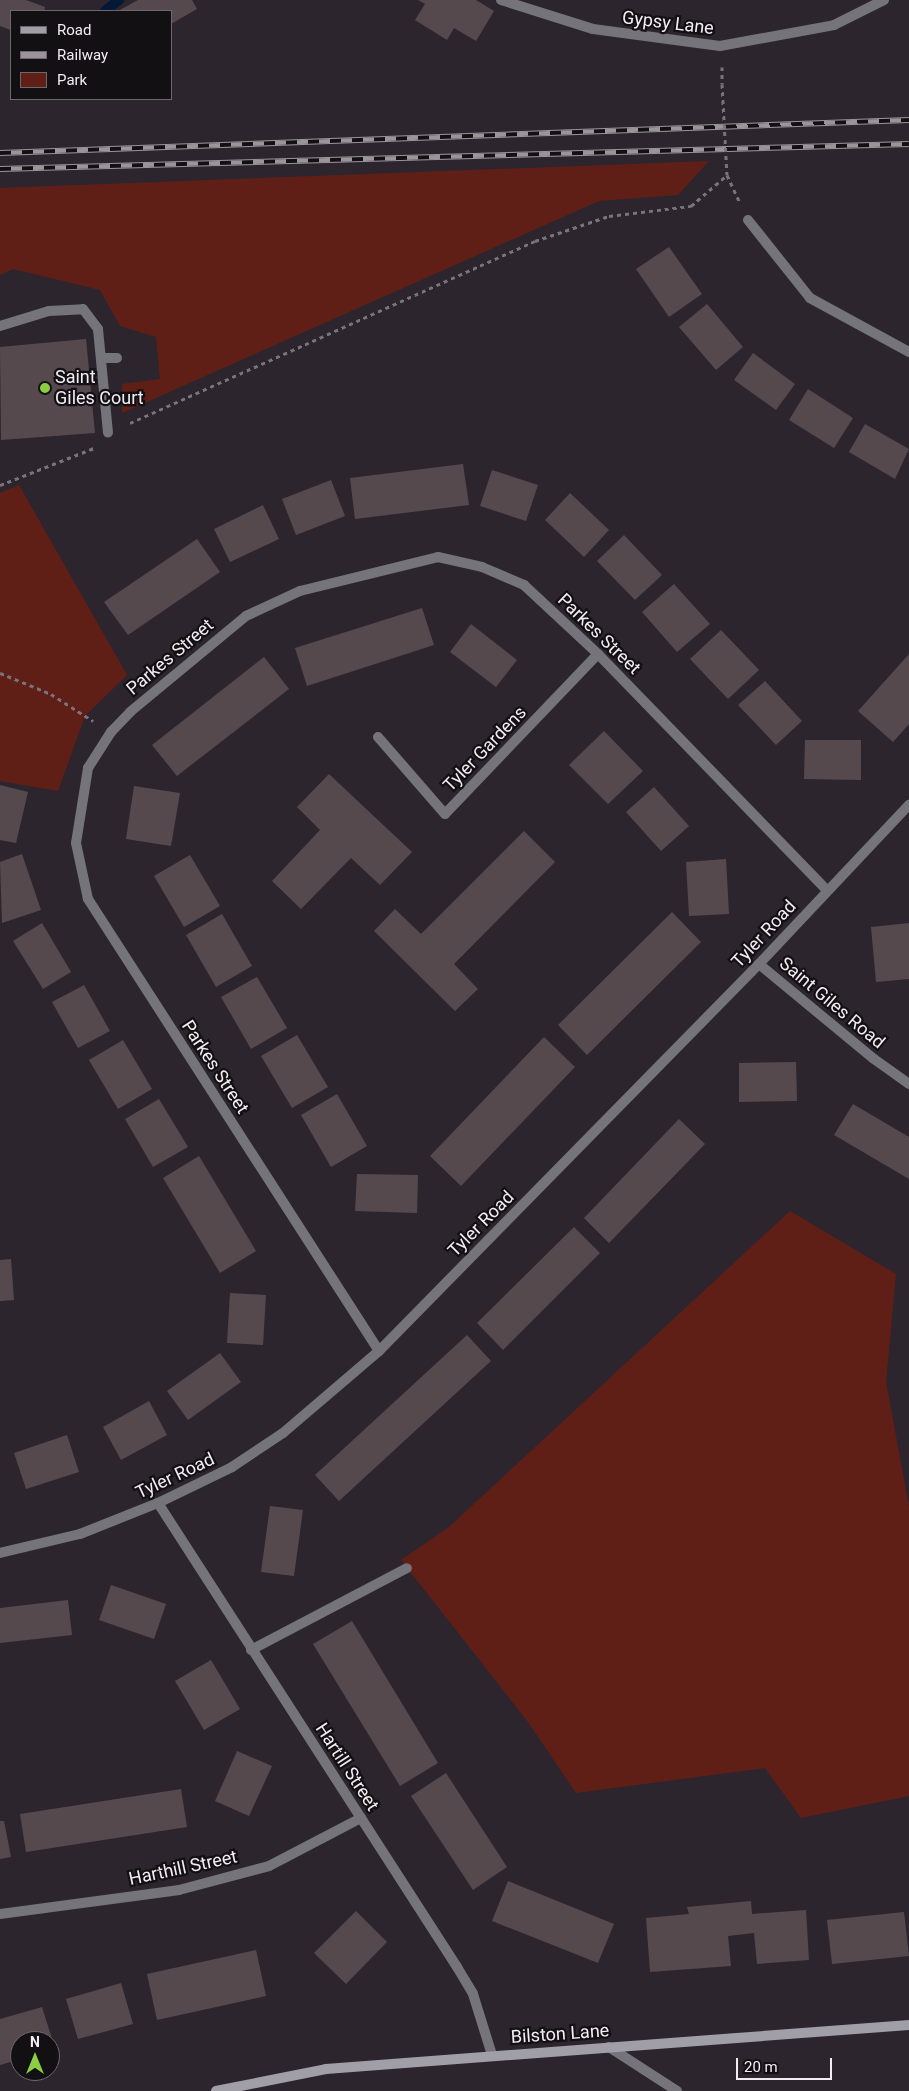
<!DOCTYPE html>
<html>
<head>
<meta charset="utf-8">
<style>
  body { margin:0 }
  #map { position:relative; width:909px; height:2091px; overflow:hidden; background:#2d252e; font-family:Roboto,sans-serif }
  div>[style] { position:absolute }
  .green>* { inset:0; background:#601f16 }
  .stream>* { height:10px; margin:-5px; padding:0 5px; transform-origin:5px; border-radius:5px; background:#031935 }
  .building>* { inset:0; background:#56494d }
  .path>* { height:3px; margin-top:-1.5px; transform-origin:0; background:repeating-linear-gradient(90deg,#7a737a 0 4px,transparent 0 8px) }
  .lane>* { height:10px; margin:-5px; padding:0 5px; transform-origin:5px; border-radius:5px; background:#74747a }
  .street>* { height:10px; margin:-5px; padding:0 5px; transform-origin:5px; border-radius:5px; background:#74747a }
  .secondary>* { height:10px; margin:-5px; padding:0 5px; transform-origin:5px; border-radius:5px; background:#a09fa8 }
  .rail>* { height:5.5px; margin-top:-2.75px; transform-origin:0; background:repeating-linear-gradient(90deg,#131013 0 11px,#9b949b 0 22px); box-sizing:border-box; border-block:1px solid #9b949b }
  .path-bridge>* { height:3px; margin-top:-1.5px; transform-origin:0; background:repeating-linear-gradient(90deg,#7a737a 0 4px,transparent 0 8px) }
  .dots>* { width:14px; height:14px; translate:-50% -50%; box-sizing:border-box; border:2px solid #131013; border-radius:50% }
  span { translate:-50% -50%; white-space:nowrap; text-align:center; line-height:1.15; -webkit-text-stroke:4.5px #131013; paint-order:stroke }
  .street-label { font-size:18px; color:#f3edf3 }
  .poi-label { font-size:18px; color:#f3edf3 }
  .left { translate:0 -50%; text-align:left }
  .legend { position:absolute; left:10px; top:10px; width:162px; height:90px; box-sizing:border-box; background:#131013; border:1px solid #6d686d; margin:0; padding:6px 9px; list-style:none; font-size:15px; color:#f3edf3 }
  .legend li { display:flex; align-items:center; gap:10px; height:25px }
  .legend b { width:25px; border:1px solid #6d686d }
  .north { position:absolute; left:10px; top:2031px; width:50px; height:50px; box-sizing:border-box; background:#131013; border:1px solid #6d686d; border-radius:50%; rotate:0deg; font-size:14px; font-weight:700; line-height:20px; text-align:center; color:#f3edf3 }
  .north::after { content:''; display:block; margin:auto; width:18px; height:22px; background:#8bce46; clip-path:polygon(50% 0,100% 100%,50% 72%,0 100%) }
  .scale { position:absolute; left:736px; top:2058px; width:96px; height:22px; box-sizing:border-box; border:2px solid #f3edf3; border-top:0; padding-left:6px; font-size:15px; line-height:18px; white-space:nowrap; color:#f3edf3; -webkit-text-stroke:4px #131013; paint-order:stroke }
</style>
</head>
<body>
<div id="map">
  <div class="green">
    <i style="clip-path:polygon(709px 161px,678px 195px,599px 201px,122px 413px,122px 384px,160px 379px,156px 337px,120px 326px,100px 290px,13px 269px,0 275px,0 188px)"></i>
    <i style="clip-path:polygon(19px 485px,127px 675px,85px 716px,58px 791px,0 781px,0 493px)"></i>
    <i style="clip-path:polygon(790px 1211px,896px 1274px,886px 1382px,909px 1506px,909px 1796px,801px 1818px,765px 1768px,576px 1793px,528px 1722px,401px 1560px,449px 1527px)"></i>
  </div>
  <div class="stream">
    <i style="left:105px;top:11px;width:18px;rotate:-38deg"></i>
  </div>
  <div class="building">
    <i style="clip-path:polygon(0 0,26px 0,45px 7px,44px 11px,11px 11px,11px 30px,0 26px)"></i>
    <i style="clip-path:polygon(138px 0,192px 0,197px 9px,171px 24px,171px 11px,118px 11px)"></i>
    <i style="clip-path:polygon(418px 0,476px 0,494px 11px,476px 41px,454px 28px,447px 40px,415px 20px,425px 4px)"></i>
    <i style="clip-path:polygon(669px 247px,702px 294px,669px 317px,636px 269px)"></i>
    <i style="clip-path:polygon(707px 304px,743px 347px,716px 370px,679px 327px)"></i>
    <i style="clip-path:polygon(86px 339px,95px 433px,1px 440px,0 347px)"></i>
    <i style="clip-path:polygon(753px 353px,795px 384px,776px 410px,734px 380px)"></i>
    <i style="clip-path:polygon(808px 389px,853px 418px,834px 448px,789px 420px)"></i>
    <i style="clip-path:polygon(865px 424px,909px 449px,895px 479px,849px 452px)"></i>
    <i style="clip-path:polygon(463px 464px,469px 505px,355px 519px,350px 478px)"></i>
    <i style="clip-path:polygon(492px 470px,538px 485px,526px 521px,480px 506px)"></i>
    <i style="clip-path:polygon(331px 480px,345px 516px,296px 535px,282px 499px)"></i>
    <i style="clip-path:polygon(570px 493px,609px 530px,584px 557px,545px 520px)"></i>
    <i style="clip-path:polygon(263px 505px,279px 539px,230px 562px,214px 529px)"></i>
    <i style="clip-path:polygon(624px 535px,662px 575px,635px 600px,597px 561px)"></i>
    <i style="clip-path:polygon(197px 539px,220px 572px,128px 635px,104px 602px)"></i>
    <i style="clip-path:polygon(674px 584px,710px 624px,677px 652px,642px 612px)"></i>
    <i style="clip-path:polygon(422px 608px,434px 645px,307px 686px,295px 648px)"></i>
    <i style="clip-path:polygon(471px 624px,517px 660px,496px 687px,450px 652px)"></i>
    <i style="clip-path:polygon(721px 630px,759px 670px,728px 699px,690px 659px)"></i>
    <i style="clip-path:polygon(909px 654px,909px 724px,893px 742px,858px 711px)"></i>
    <i style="clip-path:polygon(264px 657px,289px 689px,177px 776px,152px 745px)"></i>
    <i style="clip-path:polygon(765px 681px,802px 721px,776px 745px,738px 705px)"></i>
    <i style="clip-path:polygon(604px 731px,643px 771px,608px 804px,569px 765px)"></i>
    <i style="clip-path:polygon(805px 740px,861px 740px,861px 780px,804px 779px)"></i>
    <i style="clip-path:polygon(329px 774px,412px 852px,380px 885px,351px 858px,301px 909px,272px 881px,320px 830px,297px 807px)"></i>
    <i style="clip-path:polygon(0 785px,28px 792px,16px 843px,0 840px)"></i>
    <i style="clip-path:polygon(134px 786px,180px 793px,171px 846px,126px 839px)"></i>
    <i style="clip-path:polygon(654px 787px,689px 826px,661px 851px,626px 812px)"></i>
    <i style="clip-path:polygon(524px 831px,555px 862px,454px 964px,478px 989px,455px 1011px,374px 931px,395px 909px,421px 934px)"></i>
    <i style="clip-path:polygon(22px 854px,41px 910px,2px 923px,0 862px)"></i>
    <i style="clip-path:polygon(190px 855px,220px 906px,184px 927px,154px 876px)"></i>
    <i style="clip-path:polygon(726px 859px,729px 914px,689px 916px,686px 862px)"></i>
    <i style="clip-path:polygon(672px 912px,701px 942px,587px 1055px,558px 1025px)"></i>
    <i style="clip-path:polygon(222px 914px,252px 966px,216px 987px,186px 935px)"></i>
    <i style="clip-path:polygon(42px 923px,71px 972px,43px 989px,13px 941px)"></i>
    <i style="clip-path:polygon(909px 923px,909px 979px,876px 982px,871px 927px)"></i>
    <i style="clip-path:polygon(257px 977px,287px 1028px,251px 1049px,221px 997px)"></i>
    <i style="clip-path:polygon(84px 985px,110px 1031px,78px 1048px,52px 1002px)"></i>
    <i style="clip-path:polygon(297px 1035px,328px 1087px,292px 1108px,261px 1056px)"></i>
    <i style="clip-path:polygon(544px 1037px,575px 1067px,461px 1186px,430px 1156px)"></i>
    <i style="clip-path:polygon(123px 1040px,152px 1089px,118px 1109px,89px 1060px)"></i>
    <i style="clip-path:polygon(796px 1062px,797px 1101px,739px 1102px,739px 1063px)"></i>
    <i style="clip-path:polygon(337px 1094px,367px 1146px,331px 1167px,301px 1115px)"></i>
    <i style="clip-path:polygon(159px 1099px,188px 1147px,153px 1167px,125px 1119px)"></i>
    <i style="clip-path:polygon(853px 1104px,909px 1137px,909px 1179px,834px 1135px)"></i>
    <i style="clip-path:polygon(679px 1119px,705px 1144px,609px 1243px,584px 1218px)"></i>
    <i style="clip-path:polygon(199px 1156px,256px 1251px,220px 1273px,163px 1178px)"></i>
    <i style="clip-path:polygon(357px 1174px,418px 1175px,417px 1213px,355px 1211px)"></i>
    <i style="clip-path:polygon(574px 1227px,600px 1253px,503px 1350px,477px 1323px)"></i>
    <i style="clip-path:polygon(11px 1259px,14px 1300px,0 1301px,0 1260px)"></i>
    <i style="clip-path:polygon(230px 1293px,266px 1295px,263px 1345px,227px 1343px)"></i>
    <i style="clip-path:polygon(467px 1335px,491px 1361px,339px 1501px,315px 1475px)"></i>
    <i style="clip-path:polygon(220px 1353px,241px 1382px,188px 1420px,167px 1391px)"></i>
    <i style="clip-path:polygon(149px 1401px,167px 1435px,121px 1460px,103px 1427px)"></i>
    <i style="clip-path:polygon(67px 1435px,79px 1472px,26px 1489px,14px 1453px)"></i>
    <i style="clip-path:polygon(270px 1506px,303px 1510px,294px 1576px,261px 1572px)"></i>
    <i style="clip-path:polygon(111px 1585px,166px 1604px,154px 1639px,99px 1620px)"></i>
    <i style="clip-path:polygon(68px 1600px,72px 1635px,0 1643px,0 1608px)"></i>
    <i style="clip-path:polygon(352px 1621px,438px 1763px,400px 1786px,313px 1644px)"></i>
    <i style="clip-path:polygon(211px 1660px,240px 1709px,204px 1730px,175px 1681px)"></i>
    <i style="clip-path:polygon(237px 1751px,272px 1766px,249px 1816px,215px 1801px)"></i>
    <i style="clip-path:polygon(446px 1773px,507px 1867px,473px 1890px,411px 1796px)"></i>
    <i style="clip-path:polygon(181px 1789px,187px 1827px,26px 1852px,20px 1814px)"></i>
    <i style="clip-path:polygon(0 1821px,4px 1821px,11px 1857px,0 1859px)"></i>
    <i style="clip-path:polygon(508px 1881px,614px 1924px,598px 1963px,492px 1921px)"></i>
    <i style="clip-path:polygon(751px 1901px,752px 1914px,806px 1910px,809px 1960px,757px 1964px,754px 1933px,728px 1936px,731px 1966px,650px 1972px,646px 1918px,689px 1914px,687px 1907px)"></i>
    <i style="clip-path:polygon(356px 1911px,387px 1942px,346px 1984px,314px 1953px)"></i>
    <i style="clip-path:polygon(904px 1912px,909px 1956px,832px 1964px,827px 1920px)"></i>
    <i style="clip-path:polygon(256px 1950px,266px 1996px,157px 2020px,147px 1974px)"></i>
    <i style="clip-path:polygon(121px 1983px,133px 2024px,78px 2039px,66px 1999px)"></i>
    <i style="clip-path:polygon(42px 2007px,55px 2048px,50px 2050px,50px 2041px,20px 2041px,20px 2059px,0 2065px,0 2019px)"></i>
  </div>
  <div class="path">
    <i style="left:722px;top:67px;width:17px;rotate:90deg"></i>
    <i style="left:130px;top:423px;width:444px;rotate:-24.2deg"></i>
    <i style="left:535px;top:241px;width:78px;rotate:-18.7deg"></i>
    <i style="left:609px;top:216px;width:83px;rotate:-7deg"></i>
    <i style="left:691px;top:206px;width:48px;rotate:-40.7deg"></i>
    <i style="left:727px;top:175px;width:29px;rotate:65deg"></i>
    <i style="left:0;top:485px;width:101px;rotate:-21.5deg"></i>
    <i style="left:0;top:673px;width:55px;rotate:22.4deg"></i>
    <i style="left:51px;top:694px;width:50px;rotate:32.7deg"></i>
  </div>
  <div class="lane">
    <i style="left:251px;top:1650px;width:176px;rotate:-27.7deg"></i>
    <i style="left:609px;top:2047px;width:81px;rotate:32.9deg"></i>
  </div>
  <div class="street">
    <i style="left:501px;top:0;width:96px;rotate:17.5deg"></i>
    <i style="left:593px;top:29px;width:128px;rotate:7.6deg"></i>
    <i style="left:720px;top:46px;width:116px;rotate:-10.4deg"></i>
    <i style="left:834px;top:25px;width:56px;rotate:-26.6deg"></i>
    <i style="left:748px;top:220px;width:100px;rotate:51.5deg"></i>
    <i style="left:810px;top:298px;width:113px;rotate:28.6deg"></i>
    <i style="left:0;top:326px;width:51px;rotate:-17deg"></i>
    <i style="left:49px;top:311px;width:34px;rotate:-3deg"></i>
    <i style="left:83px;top:309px;width:25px;rotate:53deg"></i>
    <i style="left:98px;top:329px;width:104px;rotate:84.5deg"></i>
    <i style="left:101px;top:358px;width:16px"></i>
    <i style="left:378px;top:737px;width:102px;rotate:49deg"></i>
    <i style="left:445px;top:814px;width:221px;rotate:-46.3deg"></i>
    <i style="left:759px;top:964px;width:149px;rotate:39.6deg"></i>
    <i style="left:874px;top:1059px;width:43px;rotate:35.5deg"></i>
    <i style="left:379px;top:1351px;width:538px;rotate:-122.77deg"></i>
    <i style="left:88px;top:899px;width:57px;rotate:-102.1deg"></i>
    <i style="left:76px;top:843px;width:76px;rotate:-80.9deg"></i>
    <i style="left:88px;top:768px;width:43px;rotate:-57.4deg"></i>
    <i style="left:111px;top:732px;width:28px;rotate:-46deg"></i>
    <i style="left:130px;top:712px;width:151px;rotate:-39.6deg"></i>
    <i style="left:246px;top:616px;width:60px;rotate:-24.8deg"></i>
    <i style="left:300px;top:591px;width:142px;rotate:-13.8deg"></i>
    <i style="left:438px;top:557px;width:45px;rotate:12.8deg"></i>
    <i style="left:482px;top:567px;width:46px;rotate:23.2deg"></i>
    <i style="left:524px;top:585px;width:101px;rotate:43deg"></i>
    <i style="left:598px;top:654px;width:329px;rotate:45.9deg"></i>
    <i style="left:158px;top:1503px;width:552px;rotate:57.2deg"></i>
    <i style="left:457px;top:1967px;width:31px;rotate:59deg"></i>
    <i style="left:473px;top:1994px;width:64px;rotate:72.7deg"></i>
    <i style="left:0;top:1553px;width:82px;rotate:-13.4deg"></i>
    <i style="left:80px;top:1534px;width:84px;rotate:-21.7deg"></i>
    <i style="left:158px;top:1503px;width:82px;rotate:-25.9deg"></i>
    <i style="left:232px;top:1467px;width:61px;rotate:-33.7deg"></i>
    <i style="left:283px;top:1433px;width:126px;rotate:-40.5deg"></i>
    <i style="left:379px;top:1351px;width:542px;rotate:-45.52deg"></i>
    <i style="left:759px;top:964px;width:219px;rotate:-46.7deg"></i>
    <i style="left:0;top:1914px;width:181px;rotate:-7.6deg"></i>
    <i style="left:179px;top:1890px;width:93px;rotate:-14.9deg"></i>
    <i style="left:269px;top:1866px;width:104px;rotate:-27.6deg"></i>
  </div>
  <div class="secondary">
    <i style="left:216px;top:2091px;width:112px;rotate:-11.3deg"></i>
    <i style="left:326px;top:2069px;width:585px;rotate:-4.32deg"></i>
  </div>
  <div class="rail">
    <i style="left:0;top:153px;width:910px;rotate:-2.08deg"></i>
    <i style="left:0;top:169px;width:909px;rotate:-1.58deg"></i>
  </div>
  <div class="path-bridge">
    <i style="left:722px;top:84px;width:91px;rotate:86.9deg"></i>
  </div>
  <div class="dots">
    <i style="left:45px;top:388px;background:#8bce46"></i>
  </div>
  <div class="street-label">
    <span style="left:668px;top:23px;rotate:7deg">Gypsy Lane</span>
    <span style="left:599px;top:634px;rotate:44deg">Parkes Street</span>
    <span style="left:170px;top:657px;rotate:-40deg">Parkes Street</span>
    <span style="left:485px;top:749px;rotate:-46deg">Tyler Gardens</span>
    <span style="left:764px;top:934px;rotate:-47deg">Tyler Road</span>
    <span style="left:832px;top:1003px;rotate:40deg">Saint Giles Road</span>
    <span style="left:215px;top:1067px;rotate:57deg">Parkes Street</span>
    <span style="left:481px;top:1224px;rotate:-45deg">Tyler Road</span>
    <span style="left:175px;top:1476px;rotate:-25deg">Tyler Road</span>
    <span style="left:347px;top:1767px;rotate:57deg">Hartill Street</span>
    <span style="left:183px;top:1868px;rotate:-12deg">Harthill Street</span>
    <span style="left:560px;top:2034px;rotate:-4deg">Bilston Lane</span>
  </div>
  <div class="poi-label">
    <span class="left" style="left:55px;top:388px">Saint<br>Giles Court</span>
  </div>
  <ul class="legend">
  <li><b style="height:6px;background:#a09fa8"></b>Road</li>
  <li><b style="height:6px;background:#9b949b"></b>Railway</li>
  <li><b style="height:14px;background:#601f16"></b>Park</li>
  </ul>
  <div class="north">N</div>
  <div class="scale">20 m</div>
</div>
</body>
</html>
